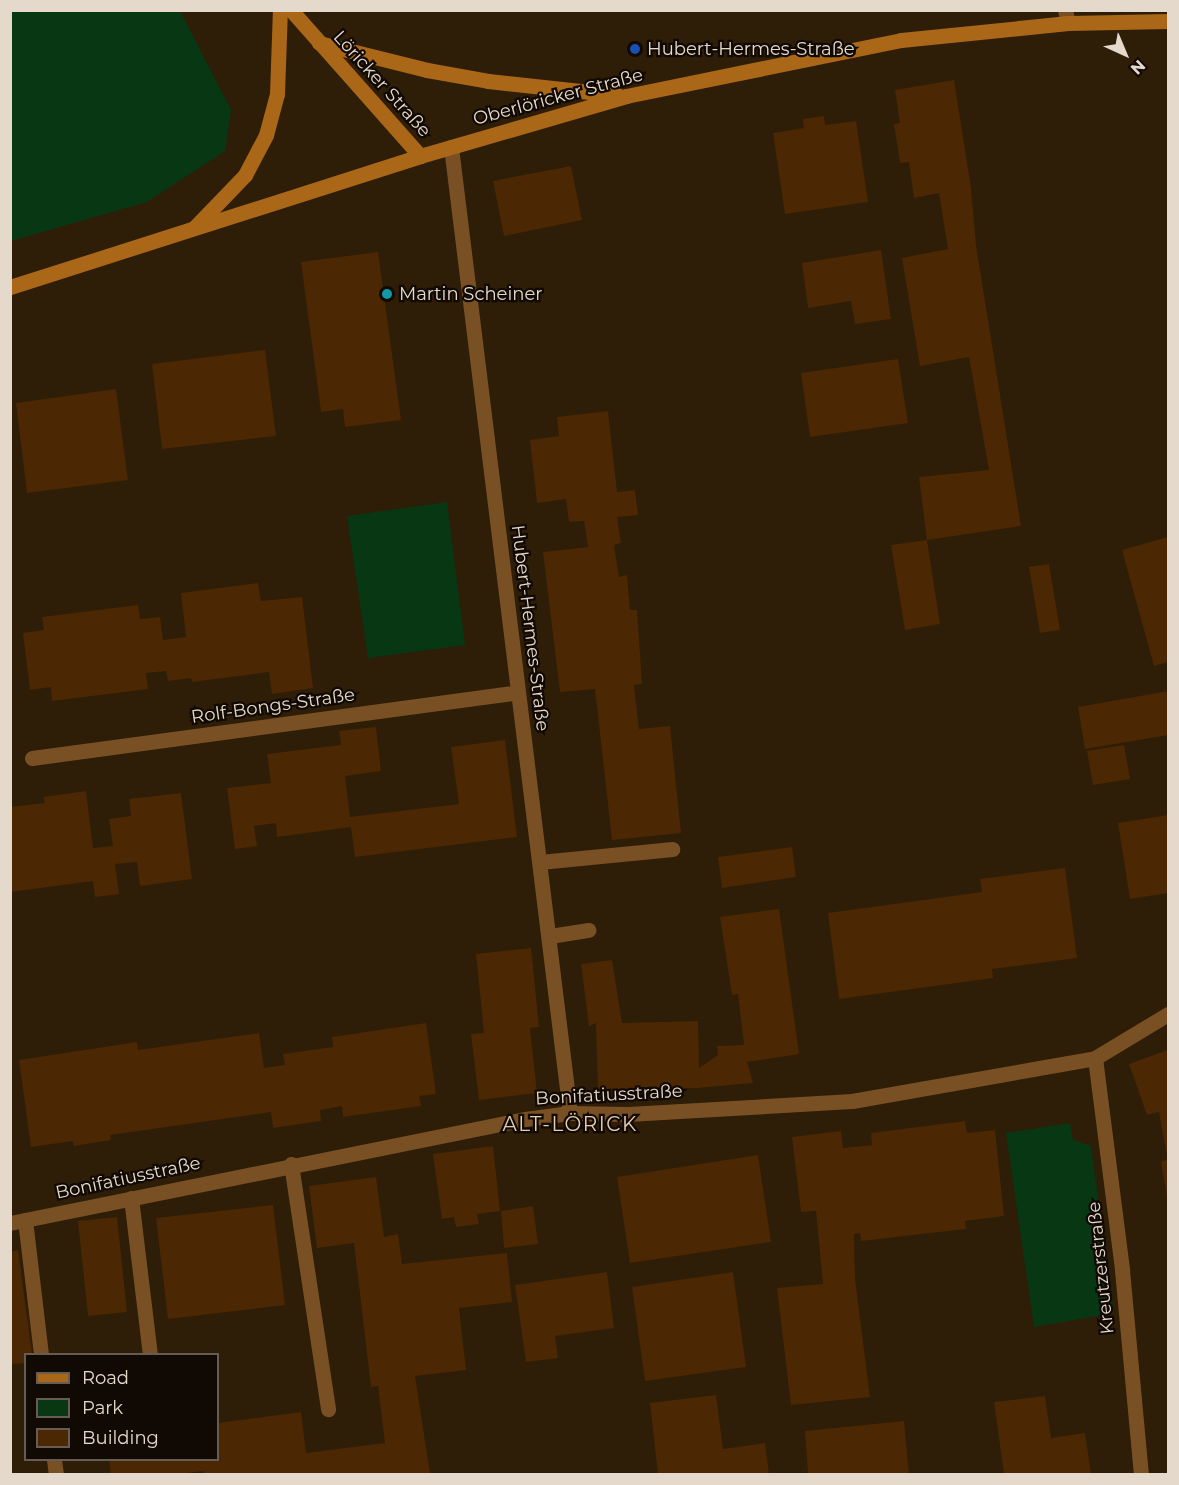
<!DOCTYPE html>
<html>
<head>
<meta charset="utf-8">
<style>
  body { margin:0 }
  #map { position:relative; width:1179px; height:1485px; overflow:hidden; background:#2e1d07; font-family:Montserrat,sans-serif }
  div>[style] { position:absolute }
  .green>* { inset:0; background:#083813 }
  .building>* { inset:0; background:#4c2703 }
  .lane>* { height:15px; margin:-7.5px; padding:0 7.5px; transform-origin:7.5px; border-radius:7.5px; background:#794f24 }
  .street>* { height:15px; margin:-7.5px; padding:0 7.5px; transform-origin:7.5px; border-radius:7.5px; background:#794f24 }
  .secondary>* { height:15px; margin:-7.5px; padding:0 7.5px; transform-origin:7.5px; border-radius:7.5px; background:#aa6717 }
  .dots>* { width:16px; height:16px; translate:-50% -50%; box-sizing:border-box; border:3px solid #110903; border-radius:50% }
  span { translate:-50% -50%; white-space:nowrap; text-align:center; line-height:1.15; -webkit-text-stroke:4.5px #110903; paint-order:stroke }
  .poi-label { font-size:18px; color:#e5d9cc }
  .left { translate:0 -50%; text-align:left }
  .street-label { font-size:18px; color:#e5d9cc }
  .neighbourhood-label { font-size:20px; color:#e4cdb3; letter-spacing:1.5px }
  .frame { position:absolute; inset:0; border:12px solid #e5d9cc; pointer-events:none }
  .legend { position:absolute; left:24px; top:1353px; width:195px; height:108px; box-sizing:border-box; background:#110903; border:2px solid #665c53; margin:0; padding:8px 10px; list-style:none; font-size:18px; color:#e5d9cc }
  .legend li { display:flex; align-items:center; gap:12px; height:30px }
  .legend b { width:30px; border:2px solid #665c53 }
  .north { position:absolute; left:1095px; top:24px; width:60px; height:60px; -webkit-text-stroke:4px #110903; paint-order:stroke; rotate:136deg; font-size:16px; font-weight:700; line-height:24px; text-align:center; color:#e5d9cc }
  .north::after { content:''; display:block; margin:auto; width:21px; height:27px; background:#e5d9cc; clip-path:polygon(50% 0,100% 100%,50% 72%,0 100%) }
</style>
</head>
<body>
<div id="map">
  <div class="green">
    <i style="clip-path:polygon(11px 10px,180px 11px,231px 110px,225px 151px,147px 202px,11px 241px)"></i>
    <i style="clip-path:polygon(447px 502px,465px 645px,368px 658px,347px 516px)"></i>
    <i style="clip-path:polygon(1070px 1123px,1073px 1140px,1091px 1146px,1114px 1313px,1034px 1327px,1006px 1133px)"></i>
  </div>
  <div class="building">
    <i style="clip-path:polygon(954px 80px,971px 188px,976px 245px,1021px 526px,927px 540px,919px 477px,989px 470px,969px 357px,920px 366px,902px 258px,948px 249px,939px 193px,914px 198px,909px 162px,900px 163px,894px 124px,900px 123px,895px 90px)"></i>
    <i style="clip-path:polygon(824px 116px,825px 125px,856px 121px,868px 202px,785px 214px,773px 133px,804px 128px,803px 119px)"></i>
    <i style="clip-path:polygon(571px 166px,582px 220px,504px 236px,493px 181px)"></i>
    <i style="clip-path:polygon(881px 250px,891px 319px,855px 324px,851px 301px,808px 308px,802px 263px)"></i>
    <i style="clip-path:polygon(378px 252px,401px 420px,345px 427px,343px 409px,321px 412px,301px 262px)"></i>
    <i style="clip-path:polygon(265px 350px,276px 436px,162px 449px,152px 364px)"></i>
    <i style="clip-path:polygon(898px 359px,908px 423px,810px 437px,801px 373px)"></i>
    <i style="clip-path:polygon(116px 389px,128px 480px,27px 493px,16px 403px)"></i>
    <i style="clip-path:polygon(608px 411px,617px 492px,635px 490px,638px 515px,617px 517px,621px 543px,614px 545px,619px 577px,627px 575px,630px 610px,637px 610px,642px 684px,634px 685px,639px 729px,670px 726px,681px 833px,612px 840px,595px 689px,560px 692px,543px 552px,588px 547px,584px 521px,569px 522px,566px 499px,537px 503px,530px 440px,559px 436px,557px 417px)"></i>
    <i style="clip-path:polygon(1168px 537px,1168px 662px,1154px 666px,1122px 550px)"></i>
    <i style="clip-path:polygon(927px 540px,940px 624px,905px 630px,891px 545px)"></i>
    <i style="clip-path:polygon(1049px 564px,1060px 630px,1040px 633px,1029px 567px)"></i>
    <i style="clip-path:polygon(258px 583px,261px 601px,302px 597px,313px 688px,272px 694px,269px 672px,192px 682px,191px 678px,168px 681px,166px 671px,146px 673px,148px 689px,52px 701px,51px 687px,30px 690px,23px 633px,44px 630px,42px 617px,138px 605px,140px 619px,160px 617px,163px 640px,186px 637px,181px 593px)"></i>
    <i style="clip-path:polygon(1168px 691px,1168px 735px,1085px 749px,1078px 707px)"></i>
    <i style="clip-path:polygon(376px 727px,381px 771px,345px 776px,350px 817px,459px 804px,451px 747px,505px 740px,517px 837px,355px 857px,351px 827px,277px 837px,276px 823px,254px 826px,257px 846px,235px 849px,227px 788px,271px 783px,267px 754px,341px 745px,339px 731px)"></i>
    <i style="clip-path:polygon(1124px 745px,1130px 779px,1093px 785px,1087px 751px)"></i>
    <i style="clip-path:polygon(86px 791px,93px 848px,113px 846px,109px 819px,131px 816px,129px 799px,181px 793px,192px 879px,140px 886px,137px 862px,115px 864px,119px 894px,95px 897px,93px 881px,10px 892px,10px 807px,45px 803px,43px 797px)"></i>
    <i style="clip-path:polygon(1168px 815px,1168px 893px,1130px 899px,1118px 823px)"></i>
    <i style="clip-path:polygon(792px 847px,796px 877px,722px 888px,718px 857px)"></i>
    <i style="clip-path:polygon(1065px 868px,1077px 958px,992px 969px,993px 978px,839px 999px,828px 913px,982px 892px,980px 879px)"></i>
    <i style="clip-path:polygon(779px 909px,799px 1054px,747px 1062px,753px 1083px,697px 1088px,598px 1089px,596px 1023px,589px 1026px,581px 964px,612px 960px,622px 1023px,698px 1021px,699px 1068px,718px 1055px,717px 1046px,744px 1045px,738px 994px,732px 995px,720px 917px)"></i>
    <i style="clip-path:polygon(531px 948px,539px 1027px,530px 1028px,537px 1093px,479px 1100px,471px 1034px,484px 1033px,476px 954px)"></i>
    <i style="clip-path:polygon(426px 1023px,436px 1094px,419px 1096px,421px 1106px,343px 1117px,342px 1106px,320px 1110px,321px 1121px,273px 1128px,271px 1112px,110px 1135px,111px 1140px,74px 1146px,73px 1141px,31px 1147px,19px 1060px,137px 1042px,138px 1050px,259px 1033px,264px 1068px,285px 1065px,283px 1054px,333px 1047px,332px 1037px)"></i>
    <i style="clip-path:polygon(1168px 1050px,1168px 1156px,1167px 1156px,1159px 1112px,1147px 1115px,1129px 1064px)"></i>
    <i style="clip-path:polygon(965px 1121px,967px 1133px,995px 1130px,1004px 1216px,965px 1221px,966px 1229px,861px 1241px,860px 1233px,854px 1234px,855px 1279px,870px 1397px,791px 1405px,777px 1288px,823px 1284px,816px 1211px,801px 1212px,792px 1137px,841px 1131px,843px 1148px,872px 1145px,871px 1133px)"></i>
    <i style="clip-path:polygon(493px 1146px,500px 1211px,477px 1214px,479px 1224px,456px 1227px,454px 1217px,442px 1219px,433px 1154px)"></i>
    <i style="clip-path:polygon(758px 1155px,771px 1242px,630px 1263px,617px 1177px)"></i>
    <i style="clip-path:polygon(1168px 1159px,1168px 1197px,1167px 1197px,1161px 1162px)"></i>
    <i style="clip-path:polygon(376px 1177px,384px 1237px,398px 1234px,402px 1264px,507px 1253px,512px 1302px,459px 1308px,466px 1370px,415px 1376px,430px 1474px,204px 1474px,204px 1471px,177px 1474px,111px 1474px,109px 1460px,218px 1460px,218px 1423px,301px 1412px,306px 1453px,385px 1443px,378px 1386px,371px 1387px,354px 1243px,317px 1248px,309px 1186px)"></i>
    <i style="clip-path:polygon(273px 1205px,285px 1305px,168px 1319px,156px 1218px)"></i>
    <i style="clip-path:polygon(533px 1206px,538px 1244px,504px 1248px,501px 1211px)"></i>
    <i style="clip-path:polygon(117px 1217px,127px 1312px,88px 1316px,78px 1221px)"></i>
    <i style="clip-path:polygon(18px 1250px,32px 1354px,26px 1354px,26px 1363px,10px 1364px,10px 1252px)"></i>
    <i style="clip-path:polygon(607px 1272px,614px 1328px,555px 1336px,558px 1358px,526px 1362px,515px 1285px)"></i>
    <i style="clip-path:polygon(733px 1272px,746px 1367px,645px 1381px,632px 1287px)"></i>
    <i style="clip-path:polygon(716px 1395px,723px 1449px,765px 1443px,769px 1474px,658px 1474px,650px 1403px)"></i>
    <i style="clip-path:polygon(1045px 1396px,1051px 1438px,1085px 1433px,1091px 1474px,1004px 1474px,994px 1402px)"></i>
    <i style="clip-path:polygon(904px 1421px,909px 1474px,808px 1474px,805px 1431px)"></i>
  </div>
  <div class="lane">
    <i style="left:1065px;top:10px;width:13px;rotate:77deg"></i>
    <i style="left:540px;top:862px;width:133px;rotate:-5.6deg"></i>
    <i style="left:550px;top:936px;width:39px;rotate:-9deg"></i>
    <i style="left:291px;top:1164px;width:248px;rotate:81.4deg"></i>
    <i style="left:131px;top:1198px;width:157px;rotate:83.1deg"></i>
    <i style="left:25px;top:1220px;width:135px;rotate:83.2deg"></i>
    <i style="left:54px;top:1460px;width:14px;rotate:82deg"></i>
  </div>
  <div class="street">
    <i style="left:451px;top:147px;width:973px;rotate:82.98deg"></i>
    <i style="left:32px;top:758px;width:490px;rotate:-7.7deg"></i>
    <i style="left:1095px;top:1058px;width:214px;rotate:82.7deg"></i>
    <i style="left:1122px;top:1270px;width:205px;rotate:84.7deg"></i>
    <i style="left:10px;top:1223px;width:525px;rotate:-11.42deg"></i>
    <i style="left:525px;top:1119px;width:45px;rotate:-7.6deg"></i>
    <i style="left:570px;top:1113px;width:58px;rotate:1deg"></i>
    <i style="left:628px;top:1114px;width:224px;rotate:-3.3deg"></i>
    <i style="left:852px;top:1101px;width:247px;rotate:-10deg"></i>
    <i style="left:1095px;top:1058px;width:85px;rotate:-31.1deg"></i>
  </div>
  <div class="secondary">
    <i style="left:291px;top:10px;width:195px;rotate:48.5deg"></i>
    <i style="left:319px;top:43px;width:111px;rotate:14deg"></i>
    <i style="left:427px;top:70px;width:62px;rotate:10.2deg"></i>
    <i style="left:488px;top:81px;width:130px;rotate:6.2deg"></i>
    <i style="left:195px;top:227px;width:72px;rotate:-46.1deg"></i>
    <i style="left:245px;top:175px;width:45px;rotate:-62.3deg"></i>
    <i style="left:266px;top:135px;width:42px;rotate:-75deg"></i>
    <i style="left:277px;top:94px;width:84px;rotate:-88deg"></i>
    <i style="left:10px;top:287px;width:430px;rotate:-17.7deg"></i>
    <i style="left:420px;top:156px;width:215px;rotate:-16.2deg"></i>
    <i style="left:626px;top:96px;width:281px;rotate:-11.5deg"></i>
    <i style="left:901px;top:40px;width:168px;rotate:-5.8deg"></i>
    <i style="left:1068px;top:23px;width:100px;rotate:-1.1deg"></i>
  </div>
  <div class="dots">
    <i style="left:635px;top:49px;background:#1a4fb4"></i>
    <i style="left:387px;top:294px;background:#0f9aa8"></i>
  </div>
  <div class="poi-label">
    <span class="left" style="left:647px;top:49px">Hubert-Hermes-Straße</span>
    <span class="left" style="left:399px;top:294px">Martin Scheiner</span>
  </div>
  <div class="street-label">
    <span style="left:382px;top:84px;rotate:48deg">Löricker Straße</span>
    <span style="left:558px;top:97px;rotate:-15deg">Oberlöricker Straße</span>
    <span style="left:530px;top:628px;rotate:83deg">Hubert-Hermes-Straße</span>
    <span style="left:273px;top:706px;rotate:-8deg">Rolf-Bongs-Straße</span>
    <span style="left:609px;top:1095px;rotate:-3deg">Bonifatiusstraße</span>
    <span style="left:128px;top:1178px;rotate:-12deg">Bonifatiusstraße</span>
    <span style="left:1101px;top:1268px;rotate:-96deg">Kreutzerstraße</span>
  </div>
  <div class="neighbourhood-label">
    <span style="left:570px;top:1124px">ALT-LÖRICK</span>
  </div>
  <div class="frame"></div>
  <ul class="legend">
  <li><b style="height:8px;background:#aa6717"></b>Road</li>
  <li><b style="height:16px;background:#083813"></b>Park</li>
  <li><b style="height:16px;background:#4c2703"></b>Building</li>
  </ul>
  <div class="north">N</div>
</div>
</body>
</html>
